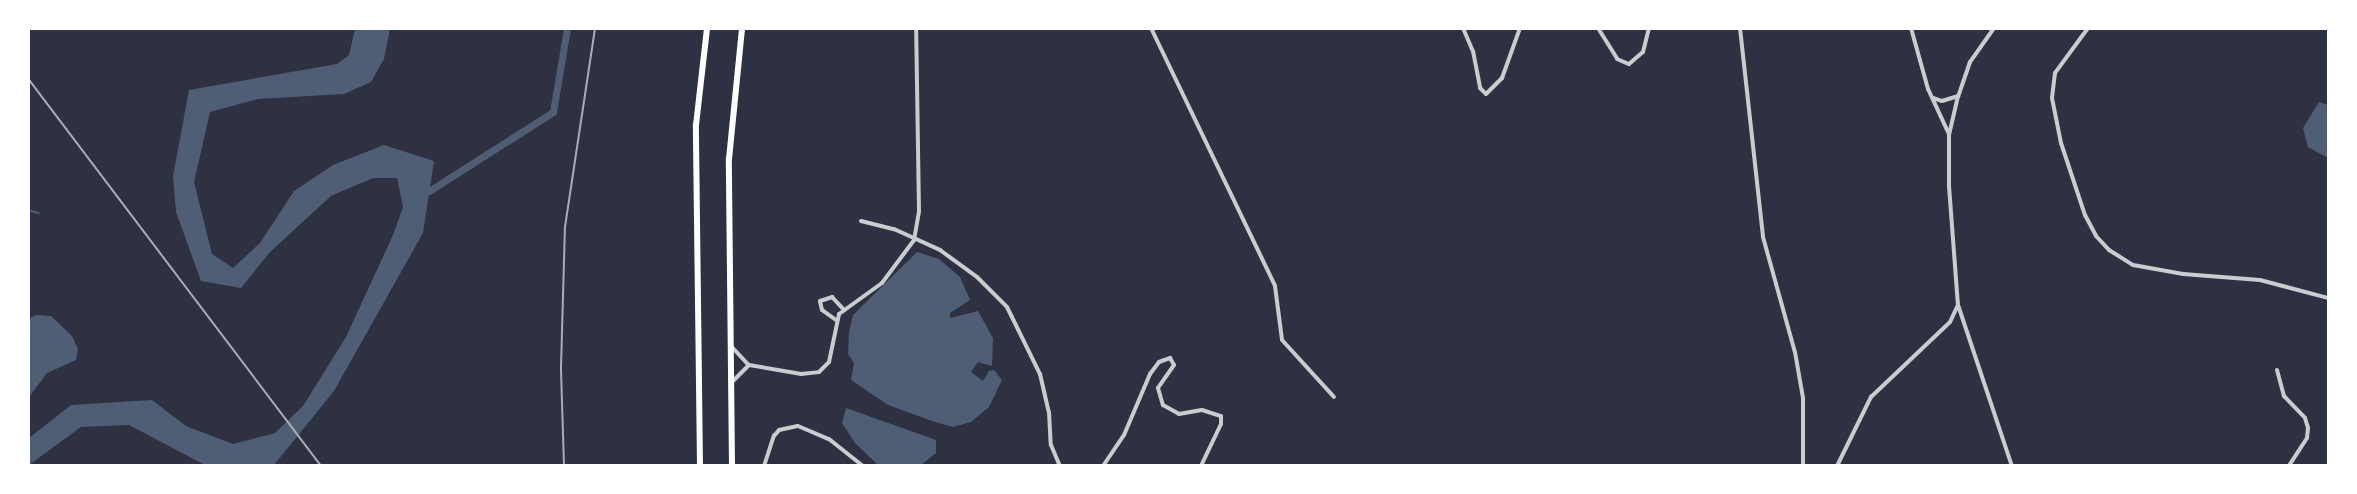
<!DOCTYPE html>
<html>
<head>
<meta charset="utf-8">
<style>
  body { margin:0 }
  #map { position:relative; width:2357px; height:494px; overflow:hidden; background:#2d3142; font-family:Jost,sans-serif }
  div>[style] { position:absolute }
  .water>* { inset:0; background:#4f5d75 }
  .stream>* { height:1.5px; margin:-0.75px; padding:0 0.75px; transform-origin:0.75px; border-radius:0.75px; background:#4f5d75 }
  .canal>* { height:7px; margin:-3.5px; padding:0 3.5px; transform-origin:3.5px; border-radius:3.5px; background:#4f5d75 }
  .minor>* { height:4px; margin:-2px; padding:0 2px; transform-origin:2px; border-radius:2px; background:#caccd0 }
  .trunk>* { height:6px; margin:-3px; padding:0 3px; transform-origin:3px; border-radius:3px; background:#fff }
  .rail>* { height:1.5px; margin:-0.75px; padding:0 0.75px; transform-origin:0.75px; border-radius:0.75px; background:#abadb3 }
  span { translate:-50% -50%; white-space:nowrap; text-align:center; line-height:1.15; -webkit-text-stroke:6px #fff; paint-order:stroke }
  .frame { position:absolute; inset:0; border:30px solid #fff; pointer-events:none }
</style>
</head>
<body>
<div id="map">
  <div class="water">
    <i style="clip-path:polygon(355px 29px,390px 29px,384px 59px,371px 82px,344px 94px,258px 99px,210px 112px,194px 182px,212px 254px,233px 268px,260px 243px,294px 191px,333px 165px,384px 145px,434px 161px,423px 233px,334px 391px,274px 465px,205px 465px,129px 425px,81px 427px,29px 465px,29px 438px,71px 405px,152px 400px,186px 426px,233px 444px,275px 433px,303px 406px,346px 337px,393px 235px,403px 207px,397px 178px,373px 178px,331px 196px,270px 252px,241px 288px,201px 281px,176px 212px,173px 176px,189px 90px,337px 64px,349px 55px)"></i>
    <i style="clip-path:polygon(2319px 102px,2328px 105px,2328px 158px,2308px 147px,2303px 128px)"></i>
    <i style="clip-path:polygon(917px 252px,939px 259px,960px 277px,970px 300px,950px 313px,950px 318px,978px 311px,993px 338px,992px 366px,978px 362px,971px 372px,983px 381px,989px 371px,994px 370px,1002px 380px,989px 407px,971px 422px,953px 427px,935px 422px,888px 405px,851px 380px,854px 363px,848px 354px,849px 332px,853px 315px)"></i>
    <i style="clip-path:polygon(37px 315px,51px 316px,72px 336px,78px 349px,76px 360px,47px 373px,29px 397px,29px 318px)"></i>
    <i style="clip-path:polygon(846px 408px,936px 440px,936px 453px,921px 465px,878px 465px,855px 443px,842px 423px)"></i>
  </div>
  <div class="stream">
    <i style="left:28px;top:210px;width:11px;rotate:15deg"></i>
  </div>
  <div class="canal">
    <i style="left:429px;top:191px;width:147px;rotate:-32.5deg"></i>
    <i style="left:553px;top:112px;width:85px;rotate:-80.5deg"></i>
  </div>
  <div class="minor">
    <i style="left:1151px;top:28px;width:286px;rotate:64.3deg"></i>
    <i style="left:1275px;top:286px;width:54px;rotate:82.6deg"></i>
    <i style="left:1282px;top:340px;width:77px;rotate:47.6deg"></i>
    <i style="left:1463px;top:28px;width:25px;rotate:67deg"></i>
    <i style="left:1473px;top:51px;width:38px;rotate:79deg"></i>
    <i style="left:1480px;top:88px;width:8px;rotate:45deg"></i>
    <i style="left:1486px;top:94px;width:23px;rotate:-45deg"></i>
    <i style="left:1502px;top:78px;width:53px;rotate:-70.2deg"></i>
    <i style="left:1598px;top:28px;width:36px;rotate:58deg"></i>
    <i style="left:1617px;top:59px;width:13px;rotate:23deg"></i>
    <i style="left:1629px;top:64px;width:18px;rotate:-41deg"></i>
    <i style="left:1643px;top:52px;width:25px;rotate:-76deg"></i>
    <i style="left:1740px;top:28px;width:210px;rotate:83.7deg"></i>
    <i style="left:1763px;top:237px;width:119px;rotate:74.5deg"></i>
    <i style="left:1795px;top:352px;width:47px;rotate:80.1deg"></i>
    <i style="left:1803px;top:398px;width:68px;rotate:90deg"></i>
    <i style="left:1911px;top:28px;width:63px;rotate:74.4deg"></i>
    <i style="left:1928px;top:89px;width:50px;rotate:65deg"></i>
    <i style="left:1994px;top:28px;width:42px;rotate:125.2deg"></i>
    <i style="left:1970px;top:62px;width:36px;rotate:109deg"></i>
    <i style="left:1958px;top:96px;width:39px;rotate:103deg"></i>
    <i style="left:1949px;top:134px;width:52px;rotate:90deg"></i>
    <i style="left:1949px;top:186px;width:119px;rotate:85.7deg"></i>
    <i style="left:1958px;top:305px;width:170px;rotate:71.5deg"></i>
    <i style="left:2088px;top:28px;width:56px;rotate:126.3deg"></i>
    <i style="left:2055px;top:73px;width:25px;rotate:97deg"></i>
    <i style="left:2052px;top:98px;width:46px;rotate:78.7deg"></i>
    <i style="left:2061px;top:143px;width:76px;rotate:71.6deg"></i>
    <i style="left:2085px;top:215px;width:24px;rotate:62deg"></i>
    <i style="left:2096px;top:236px;width:19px;rotate:47deg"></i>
    <i style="left:2109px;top:250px;width:28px;rotate:32deg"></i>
    <i style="left:2133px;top:265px;width:51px;rotate:10.2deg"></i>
    <i style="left:2183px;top:274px;width:77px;rotate:4.5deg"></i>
    <i style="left:2260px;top:280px;width:70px;rotate:14.8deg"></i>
    <i style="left:1933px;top:98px;width:9px;rotate:18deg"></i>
    <i style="left:1942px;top:101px;width:17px;rotate:-17deg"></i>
    <i style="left:861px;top:221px;width:34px;rotate:14deg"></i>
    <i style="left:894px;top:229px;width:51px;rotate:24.5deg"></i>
    <i style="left:940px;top:250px;width:46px;rotate:36.1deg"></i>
    <i style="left:977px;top:277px;width:42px;rotate:45deg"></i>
    <i style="left:1007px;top:307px;width:75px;rotate:63.8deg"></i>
    <i style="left:1040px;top:374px;width:39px;rotate:77deg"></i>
    <i style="left:1049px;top:412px;width:33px;rotate:87deg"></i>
    <i style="left:1051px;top:445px;width:23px;rotate:67deg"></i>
    <i style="left:836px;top:320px;width:17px;rotate:-144deg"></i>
    <i style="left:822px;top:310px;width:9px;rotate:-103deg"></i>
    <i style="left:820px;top:301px;width:13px;rotate:-18deg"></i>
    <i style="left:832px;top:297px;width:18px;rotate:47deg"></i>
    <i style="left:731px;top:346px;width:26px;rotate:47deg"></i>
    <i style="left:749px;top:365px;width:53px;rotate:9.8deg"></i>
    <i style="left:801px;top:374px;width:18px;rotate:-6deg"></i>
    <i style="left:819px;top:372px;width:14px;rotate:-45deg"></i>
    <i style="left:829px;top:362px;width:49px;rotate:-78.2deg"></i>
    <i style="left:839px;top:314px;width:53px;rotate:-35.8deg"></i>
    <i style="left:882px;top:283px;width:54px;rotate:-53.3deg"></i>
    <i style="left:914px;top:240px;width:29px;rotate:-80deg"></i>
    <i style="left:919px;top:211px;width:183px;rotate:-90.9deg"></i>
    <i style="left:2277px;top:370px;width:27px;rotate:75deg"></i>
    <i style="left:2284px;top:396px;width:30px;rotate:46deg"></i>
    <i style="left:2305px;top:418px;width:10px;rotate:73deg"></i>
    <i style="left:2308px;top:428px;width:10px;rotate:96deg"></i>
    <i style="left:2307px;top:438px;width:33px;rotate:123deg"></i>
    <i style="left:732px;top:382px;width:24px;rotate:-45deg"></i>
    <i style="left:764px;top:466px;width:32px;rotate:-72deg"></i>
    <i style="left:774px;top:436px;width:8px;rotate:-50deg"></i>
    <i style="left:779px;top:430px;width:19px;rotate:-12deg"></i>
    <i style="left:798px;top:426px;width:34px;rotate:23deg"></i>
    <i style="left:829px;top:439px;width:43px;rotate:38.5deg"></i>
    <i style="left:1103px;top:466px;width:37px;rotate:-56deg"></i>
    <i style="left:1124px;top:435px;width:66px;rotate:-66.9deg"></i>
    <i style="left:1150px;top:374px;width:15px;rotate:-53deg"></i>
    <i style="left:1159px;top:362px;width:12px;rotate:-20deg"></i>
    <i style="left:1170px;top:358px;width:8px;rotate:60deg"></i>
    <i style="left:1174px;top:365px;width:28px;rotate:125deg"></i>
    <i style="left:1158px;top:388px;width:18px;rotate:74deg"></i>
    <i style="left:1163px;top:405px;width:18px;rotate:29deg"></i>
    <i style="left:1179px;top:414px;width:23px;rotate:-10deg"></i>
    <i style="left:1202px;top:410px;width:20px;rotate:18deg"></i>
    <i style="left:1221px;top:416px;width:8px;rotate:90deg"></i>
    <i style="left:1221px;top:424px;width:47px;rotate:115.5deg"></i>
    <i style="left:1837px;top:466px;width:77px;rotate:-63.8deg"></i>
    <i style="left:1871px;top:397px;width:109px;rotate:-43.5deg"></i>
    <i style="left:1950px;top:322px;width:19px;rotate:-65deg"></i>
  </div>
  <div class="trunk">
    <i style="left:700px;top:466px;width:341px;rotate:-90.7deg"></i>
    <i style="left:696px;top:125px;width:98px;rotate:-83.5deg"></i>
    <i style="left:732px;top:466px;width:307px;rotate:-90.6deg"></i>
    <i style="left:729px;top:159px;width:132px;rotate:-84.3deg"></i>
  </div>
  <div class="rail">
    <i style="left:28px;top:78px;width:486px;rotate:52.9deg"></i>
    <i style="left:564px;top:466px;width:98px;rotate:-91.8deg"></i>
    <i style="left:561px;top:368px;width:141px;rotate:-88.4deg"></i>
    <i style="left:565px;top:227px;width:201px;rotate:-81.4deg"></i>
  </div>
  <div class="frame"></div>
</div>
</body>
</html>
